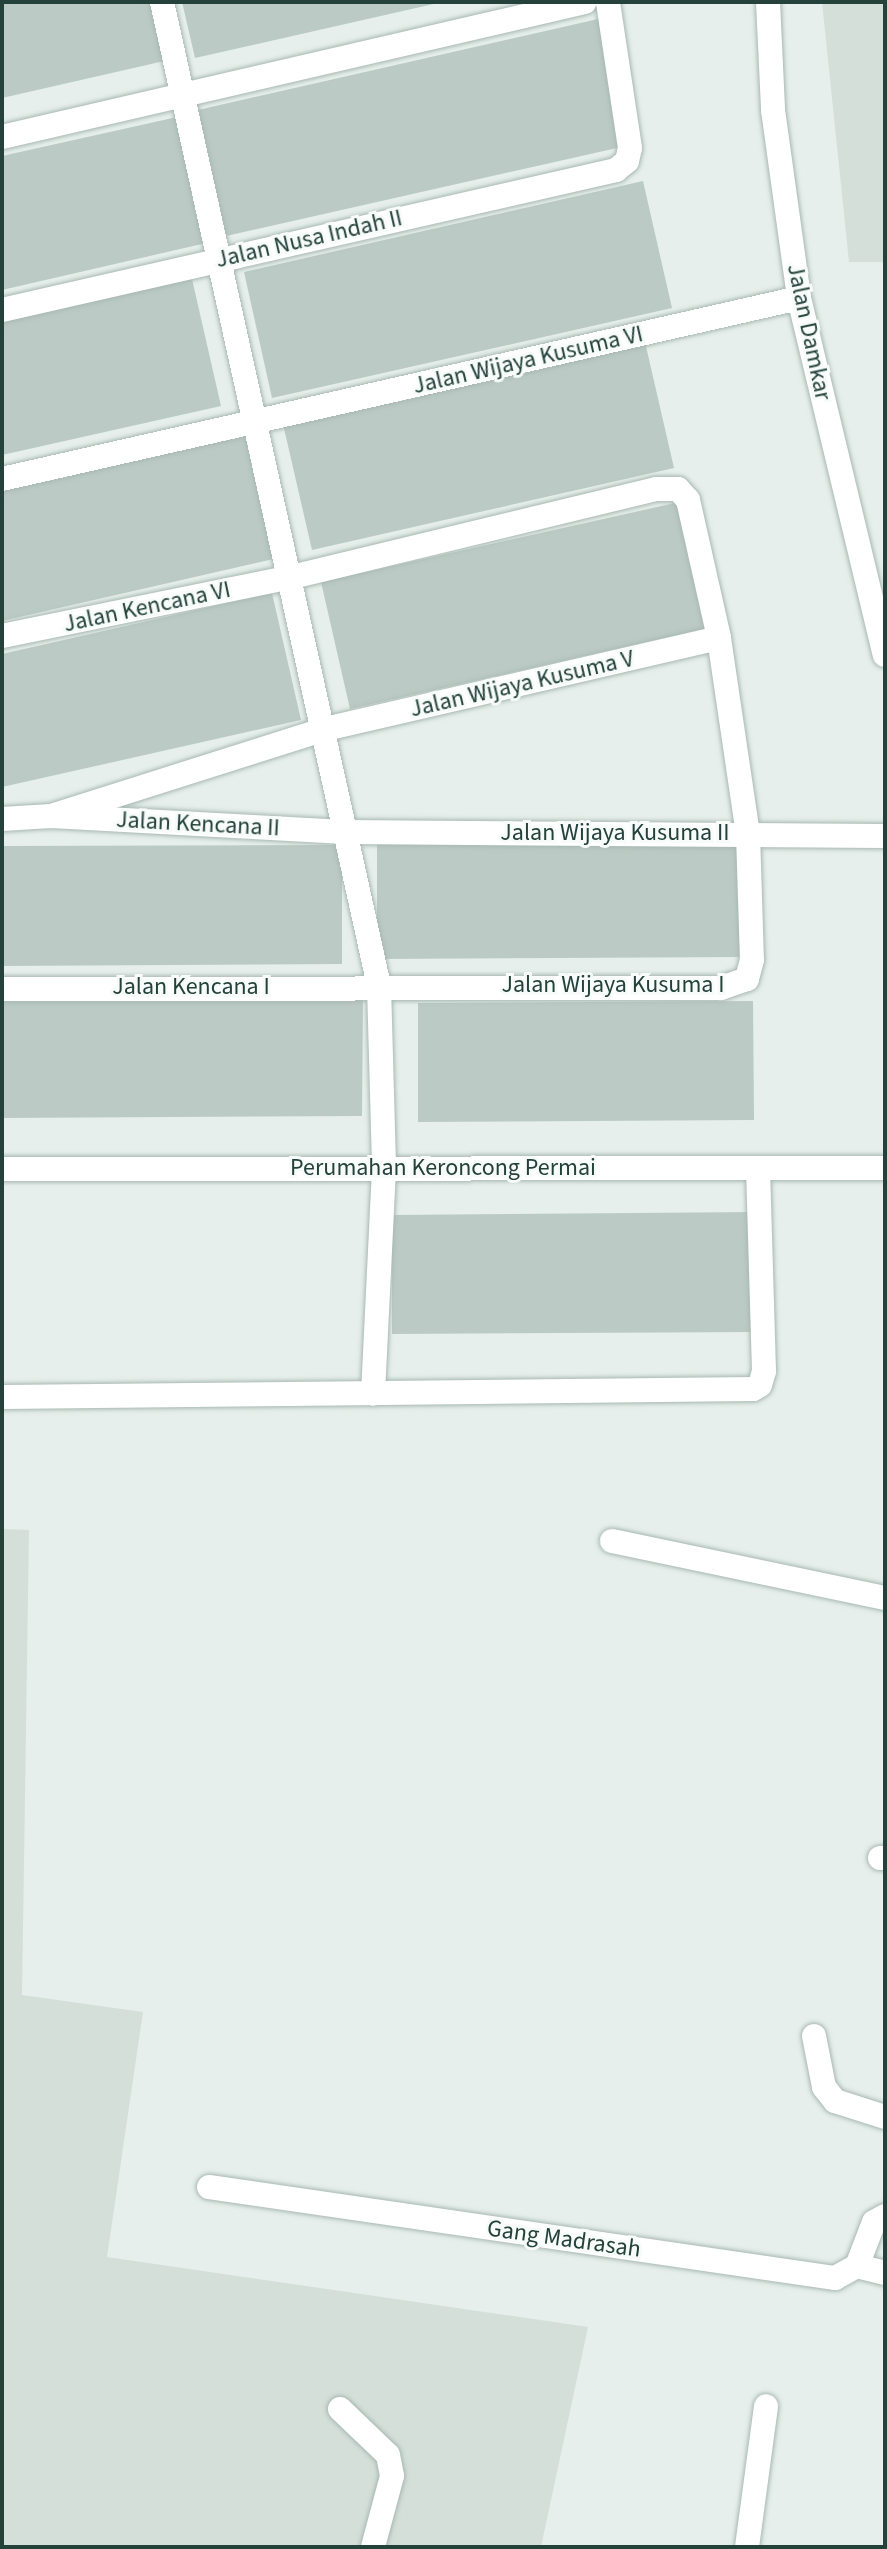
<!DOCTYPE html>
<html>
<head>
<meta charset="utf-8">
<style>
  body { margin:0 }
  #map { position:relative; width:887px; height:2549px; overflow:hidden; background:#e6efeb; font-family:"Source Sans 3",sans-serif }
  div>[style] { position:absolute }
  .built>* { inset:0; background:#d4dfda }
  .building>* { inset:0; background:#bbcac4 }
  .roads { filter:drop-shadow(0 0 2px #a8b8b2) drop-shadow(0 0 2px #a8b8b2) }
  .minor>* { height:24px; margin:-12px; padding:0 12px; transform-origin:12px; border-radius:12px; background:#fff }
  span { translate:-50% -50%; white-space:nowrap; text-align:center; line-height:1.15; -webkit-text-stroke:6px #f7fbf9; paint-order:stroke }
  .street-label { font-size:24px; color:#24423a }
  .frame { position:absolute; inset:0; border:4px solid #24423a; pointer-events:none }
</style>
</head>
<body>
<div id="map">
  <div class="built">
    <i style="clip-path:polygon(822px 2px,885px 2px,885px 262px,849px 262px)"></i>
    <i style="clip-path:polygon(2px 1529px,29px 1530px,22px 1995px,143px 2012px,107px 2257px,588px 2327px,541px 2547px,2px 2547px)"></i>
  </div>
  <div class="building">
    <i style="clip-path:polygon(2px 2px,160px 2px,173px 59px,2px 98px)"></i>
    <i style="clip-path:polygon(182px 2px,438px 2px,438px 3px,195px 58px)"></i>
    <i style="clip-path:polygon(598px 19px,626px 146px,226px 236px,198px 110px)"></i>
    <i style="clip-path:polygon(186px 115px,215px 241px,2px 290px,2px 156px)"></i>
    <i style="clip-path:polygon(643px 181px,672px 308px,272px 398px,244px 272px)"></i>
    <i style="clip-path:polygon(192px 279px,221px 406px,2px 455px,2px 322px)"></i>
    <i style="clip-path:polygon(645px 342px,674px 468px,312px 550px,283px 424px)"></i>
    <i style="clip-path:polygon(253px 431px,282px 557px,2px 621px,2px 488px)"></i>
    <i style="clip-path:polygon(684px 501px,712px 627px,350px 709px,321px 582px)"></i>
    <i style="clip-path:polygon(272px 593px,301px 720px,2px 787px,2px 654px)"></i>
    <i style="clip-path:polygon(744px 838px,744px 957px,377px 959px,377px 840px)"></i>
    <i style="clip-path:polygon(342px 845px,342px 964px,2px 966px,2px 846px)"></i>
    <i style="clip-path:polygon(363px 997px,362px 1116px,2px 1118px,2px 998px)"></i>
    <i style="clip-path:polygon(753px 1001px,754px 1120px,418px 1122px,418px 1003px)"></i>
    <i style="clip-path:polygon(758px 1212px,759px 1332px,392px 1334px,392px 1215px)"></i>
  </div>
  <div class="roads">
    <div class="minor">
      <i style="left:162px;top:2px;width:1008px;rotate:77.56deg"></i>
      <i style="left:379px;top:986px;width:183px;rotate:88.4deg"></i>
      <i style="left:384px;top:1169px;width:225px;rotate:92.8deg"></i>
      <i style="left:768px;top:2px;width:108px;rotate:87.3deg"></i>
      <i style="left:773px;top:110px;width:190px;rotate:82.1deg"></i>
      <i style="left:799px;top:298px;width:367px;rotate:76.5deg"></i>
      <i style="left:2px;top:137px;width:598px;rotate:-13.04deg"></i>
      <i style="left:2px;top:310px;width:630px;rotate:-12.84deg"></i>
      <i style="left:616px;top:170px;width:14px;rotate:-39deg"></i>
      <i style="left:627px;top:161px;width:13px;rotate:-77deg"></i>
      <i style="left:630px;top:148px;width:148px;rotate:-98.6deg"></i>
      <i style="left:2px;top:479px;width:817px;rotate:-12.79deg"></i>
      <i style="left:2px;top:636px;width:296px;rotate:-11.5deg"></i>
      <i style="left:292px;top:577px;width:374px;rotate:-13.6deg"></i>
      <i style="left:656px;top:489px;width:22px"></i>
      <i style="left:678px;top:489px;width:15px;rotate:48deg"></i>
      <i style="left:688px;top:500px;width:141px;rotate:77.3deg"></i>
      <i style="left:719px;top:638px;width:198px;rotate:81.6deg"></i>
      <i style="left:748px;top:834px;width:126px;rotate:88.2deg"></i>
      <i style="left:752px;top:960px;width:20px;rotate:105deg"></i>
      <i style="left:747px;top:979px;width:28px;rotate:161deg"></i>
      <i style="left:721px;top:988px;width:719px;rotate:179.92deg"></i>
      <i style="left:51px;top:816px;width:294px;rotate:3.1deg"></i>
      <i style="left:345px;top:832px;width:540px;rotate:0.42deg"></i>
      <i style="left:2px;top:819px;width:49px;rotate:-3.5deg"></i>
      <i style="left:51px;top:816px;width:287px;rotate:-17.6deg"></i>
      <i style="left:325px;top:729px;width:404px;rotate:-13deg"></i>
      <i style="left:2px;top:1169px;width:883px;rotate:-0.06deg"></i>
      <i style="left:2px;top:1397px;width:751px;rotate:-0.61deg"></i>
      <i style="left:753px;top:1389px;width:8px;rotate:-30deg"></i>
      <i style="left:760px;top:1385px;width:15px;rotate:-74deg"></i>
      <i style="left:764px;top:1371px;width:203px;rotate:-91.7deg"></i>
      <i style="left:612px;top:1541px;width:279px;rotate:11.8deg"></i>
      <i style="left:880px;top:1858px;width:5px"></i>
      <i style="left:814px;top:2036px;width:52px;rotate:78.9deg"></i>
      <i style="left:824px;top:2087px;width:18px;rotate:52deg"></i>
      <i style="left:835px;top:2101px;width:52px;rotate:17.7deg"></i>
      <i style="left:209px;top:2187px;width:633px;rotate:8.27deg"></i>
      <i style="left:835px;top:2278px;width:25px;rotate:-29deg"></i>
      <i style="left:857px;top:2266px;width:47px;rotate:-68.9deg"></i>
      <i style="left:874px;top:2222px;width:13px;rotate:-29deg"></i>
      <i style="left:857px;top:2266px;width:29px;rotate:14deg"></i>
      <i style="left:340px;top:2409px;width:66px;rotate:43.8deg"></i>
      <i style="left:388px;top:2455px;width:21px;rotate:79deg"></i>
      <i style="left:392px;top:2476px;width:73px;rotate:105deg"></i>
      <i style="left:747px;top:2547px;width:142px;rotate:-82.3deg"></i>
    </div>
  </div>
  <div class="street-label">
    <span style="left:309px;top:239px;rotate:-13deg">Jalan Nusa Indah II</span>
    <span style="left:809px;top:332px;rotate:78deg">Jalan Damkar</span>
    <span style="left:528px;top:360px;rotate:-13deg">Jalan Wijaya Kusuma VI</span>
    <span style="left:147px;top:607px;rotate:-12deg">Jalan Kencana VI</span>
    <span style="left:522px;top:684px;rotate:-13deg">Jalan Wijaya Kusuma V</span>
    <span style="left:198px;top:824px;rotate:3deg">Jalan Kencana II</span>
    <span style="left:615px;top:833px">Jalan Wijaya Kusuma II</span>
    <span style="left:613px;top:985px">Jalan Wijaya Kusuma I</span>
    <span style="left:191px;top:987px">Jalan Kencana I</span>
    <span style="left:443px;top:1168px">Perumahan Keroncong Permai</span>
    <span style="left:564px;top:2239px;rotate:8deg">Gang Madrasah</span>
  </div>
  <div class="frame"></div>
</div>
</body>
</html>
